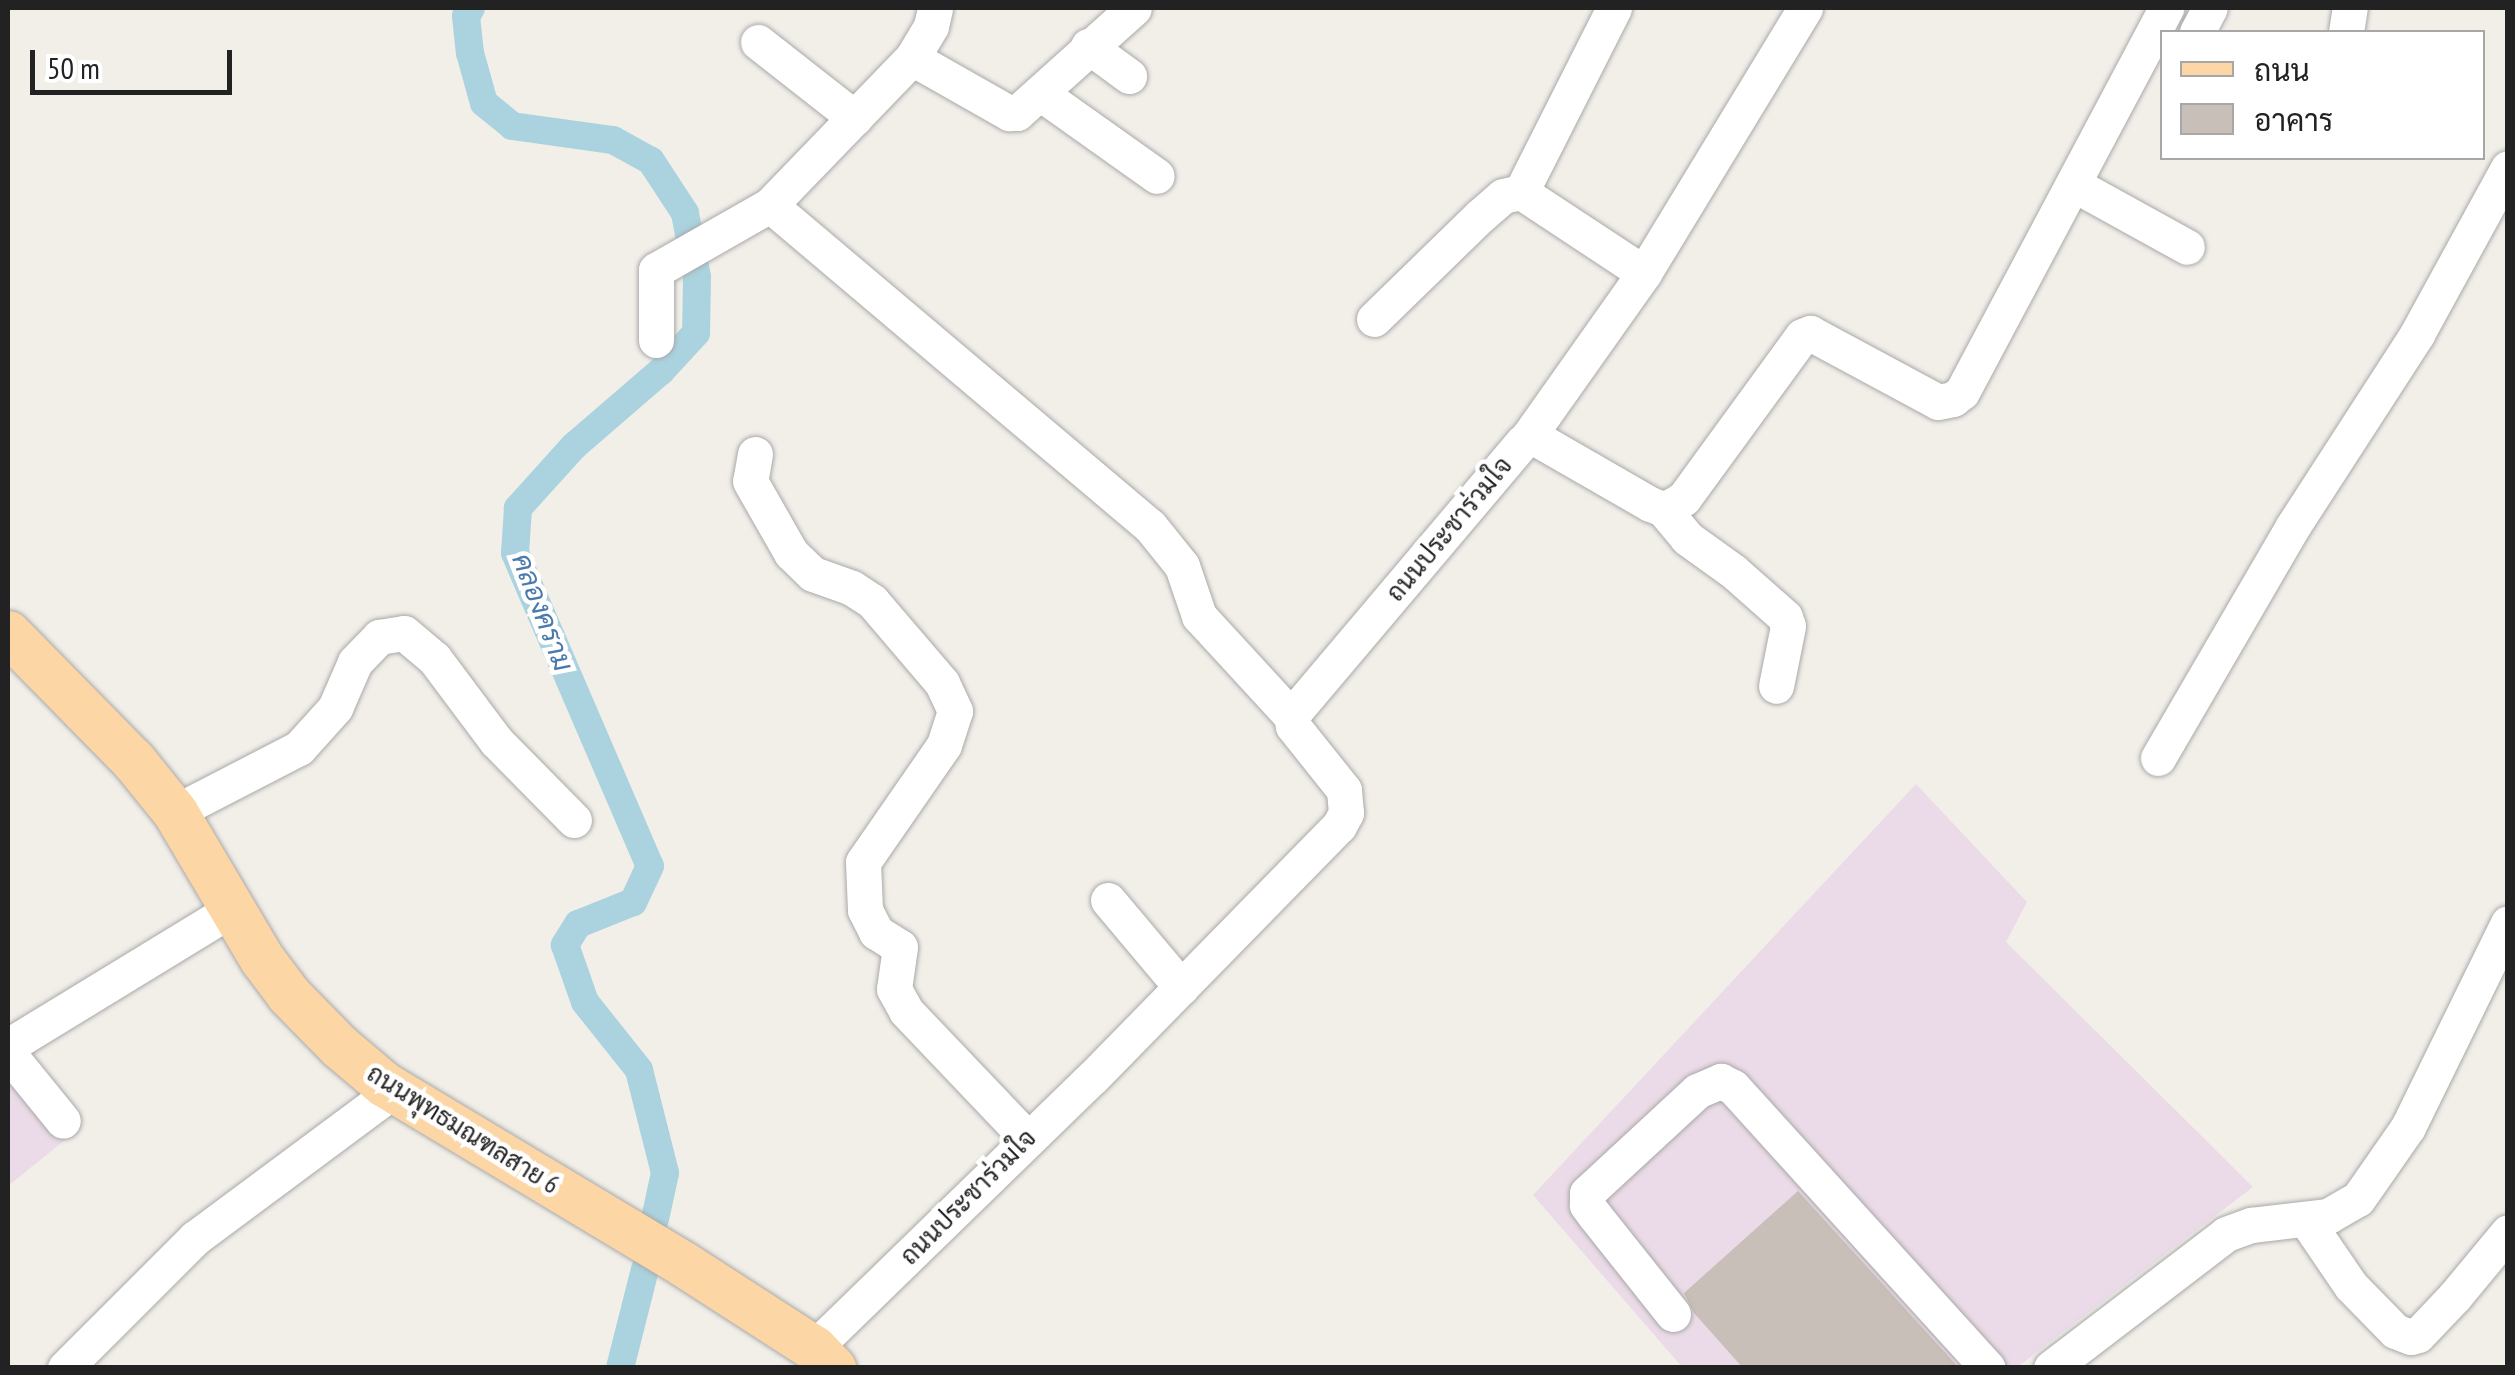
<!DOCTYPE html>
<html>
<head>
<meta charset="utf-8">
<style>
  body { margin:0 }
  #map { position:relative; width:2515px; height:1375px; overflow:hidden; background:#f2efe9; font-family:"PT Sans Narrow",Sarabun,sans-serif }
  div>[style] { position:absolute }
  .industrial>* { inset:0; background:#ebdbe8 }
  .canal>* { height:28px; margin:-14px; padding:0 14px; transform-origin:14px; border-radius:14px; background:#aad3df }
  .building>* { inset:0; background:#c7bfb8 }
  .roads { filter:drop-shadow(0 0 2px #a9a9a9) drop-shadow(0 0 2px #a9a9a9) }
  .minor>* { height:35px; margin:-17.5px; padding:0 17.5px; transform-origin:17.5px; border-radius:17.5px; background:#fff }
  .major>* { height:45px; margin:-22.5px; padding:0 22.5px; transform-origin:22.5px; border-radius:22.5px; background:#fcd6a4 }
  span { translate:-50% -50%; white-space:nowrap; text-align:center; line-height:1.15; -webkit-text-stroke:9px #fff; paint-order:stroke }
  .street-label { font-size:25px; color:#222 }
  .water-label { font-size:28px; color:#4a7aab; font-style:italic }
  .frame { position:absolute; inset:0; border:10px solid #222; pointer-events:none }
  .legend { position:absolute; left:2160px; top:30px; width:325px; height:130px; box-sizing:border-box; background:#fff; border:2px solid #a7a7a7; margin:0; padding:12px 18px; list-style:none; font-size:30px; color:#222 }
  .legend li { display:flex; align-items:center; gap:20px; height:50px }
  .legend b { width:50px; border:2px solid #a7a7a7 }
  .scale { position:absolute; left:30px; top:50px; width:202px; height:45px; box-sizing:border-box; border:5px solid #222; border-top:0; padding-left:12px; font-size:30px; line-height:35px; white-space:nowrap; color:#222; -webkit-text-stroke:8px #fff; paint-order:stroke }
</style>
</head>
<body>
<div id="map">
  <div class="industrial">
    <i style="clip-path:polygon(1916px 784px,2027px 902px,2006px 942px,2253px 1187px,2016px 1368px,1682px 1367px,1533px 1195px)"></i>
    <i style="clip-path:polygon(8px 1058px,71px 1135px,8px 1186px)"></i>
  </div>
  <div class="canal">
    <i style="left:471px;top:8px;width:9px;rotate:122deg"></i>
    <i style="left:466px;top:16px;width:37px;rotate:84deg"></i>
    <i style="left:470px;top:53px;width:52px;rotate:74.4deg"></i>
    <i style="left:484px;top:103px;width:36px;rotate:39deg"></i>
    <i style="left:512px;top:126px;width:102px;rotate:7.9deg"></i>
    <i style="left:613px;top:140px;width:43px;rotate:28.9deg"></i>
    <i style="left:651px;top:161px;width:62px;rotate:56.8deg"></i>
    <i style="left:685px;top:213px;width:65px;rotate:79.4deg"></i>
    <i style="left:697px;top:277px;width:56px;rotate:91deg"></i>
    <i style="left:696px;top:333px;width:52px;rotate:132.6deg"></i>
    <i style="left:661px;top:371px;width:115px;rotate:139.2deg"></i>
    <i style="left:574px;top:446px;width:84px;rotate:132.1deg"></i>
    <i style="left:518px;top:508px;width:45px;rotate:93.8deg"></i>
    <i style="left:515px;top:553px;width:341px;rotate:66.7deg"></i>
    <i style="left:650px;top:866px;width:40px;rotate:115deg"></i>
    <i style="left:633px;top:902px;width:59px;rotate:158.2deg"></i>
    <i style="left:578px;top:924px;width:25px;rotate:122deg"></i>
    <i style="left:565px;top:945px;width:60px;rotate:70.7deg"></i>
    <i style="left:585px;top:1002px;width:87px;rotate:51.5deg"></i>
    <i style="left:639px;top:1070px;width:106px;rotate:75.8deg"></i>
    <i style="left:665px;top:1173px;width:47px;rotate:102.3deg"></i>
    <i style="left:620px;top:1368px;width:102px;rotate:-75.8deg"></i>
  </div>
  <div class="building">
    <i style="clip-path:polygon(1798px 1191px,1959px 1368px,1743px 1368px,1694px 1313px,1684px 1293px)"></i>
  </div>
  <div class="roads">
    <div class="minor">
      <i style="left:1614px;top:8px;width:206px;rotate:116.8deg"></i>
      <i style="left:1521px;top:192px;width:147px;rotate:33.4deg"></i>
      <i style="left:2197px;top:32px;width:27px;rotate:-62deg"></i>
      <i style="left:2346px;top:32px;width:24px;rotate:-81deg"></i>
      <i style="left:758px;top:42px;width:123px;rotate:38.1deg"></i>
      <i style="left:1088px;top:46px;width:51px;rotate:36.2deg"></i>
      <i style="left:912px;top:58px;width:112px;rotate:29.6deg"></i>
      <i style="left:1009px;top:113px;width:8px"></i>
      <i style="left:1017px;top:113px;width:157px;rotate:-41.9deg"></i>
      <i style="left:1040px;top:93px;width:143px;rotate:35.4deg"></i>
      <i style="left:2073px;top:184px;width:130px;rotate:28.9deg"></i>
      <i style="left:770px;top:205px;width:497px;rotate:40.2deg"></i>
      <i style="left:1150px;top:526px;width:51px;rotate:51.3deg"></i>
      <i style="left:1182px;top:566px;width:53px;rotate:71.2deg"></i>
      <i style="left:1199px;top:616px;width:136px;rotate:47.4deg"></i>
      <i style="left:1374px;top:319px;width:148px;rotate:-44.2deg"></i>
      <i style="left:1480px;top:216px;width:30px;rotate:-41deg"></i>
      <i style="left:1503px;top:196px;width:18px;rotate:-13deg"></i>
      <i style="left:656px;top:340px;width:70px;rotate:-90deg"></i>
      <i style="left:656px;top:270px;width:131px;rotate:-29.7deg"></i>
      <i style="left:770px;top:205px;width:204px;rotate:-46deg"></i>
      <i style="left:912px;top:58px;width:37px;rotate:-59deg"></i>
      <i style="left:931px;top:26px;width:18px;rotate:-77deg"></i>
      <i style="left:1528px;top:437px;width:201px;rotate:-54.7deg"></i>
      <i style="left:1644px;top:273px;width:310px;rotate:-58.7deg"></i>
      <i style="left:755px;top:454px;width:27px;rotate:100deg"></i>
      <i style="left:750px;top:481px;width:83px;rotate:60.3deg"></i>
      <i style="left:791px;top:553px;width:30px;rotate:44deg"></i>
      <i style="left:813px;top:574px;width:41px;rotate:19.7deg"></i>
      <i style="left:852px;top:588px;width:24px;rotate:33deg"></i>
      <i style="left:872px;top:601px;width:108px;rotate:49.5deg"></i>
      <i style="left:942px;top:683px;width:31px;rotate:65deg"></i>
      <i style="left:955px;top:711px;width:36px;rotate:108deg"></i>
      <i style="left:944px;top:745px;width:142px;rotate:124.7deg"></i>
      <i style="left:863px;top:862px;width:48px;rotate:87.6deg"></i>
      <i style="left:865px;top:910px;width:25px;rotate:63deg"></i>
      <i style="left:876px;top:932px;width:28px;rotate:32deg"></i>
      <i style="left:900px;top:947px;width:42px;rotate:98.1deg"></i>
      <i style="left:894px;top:989px;width:25px;rotate:61deg"></i>
      <i style="left:906px;top:1011px;width:175px;rotate:46.4deg"></i>
      <i style="left:1663px;top:509px;width:38px;rotate:50deg"></i>
      <i style="left:1687px;top:538px;width:57px;rotate:35.7deg"></i>
      <i style="left:1733px;top:571px;width:69px;rotate:41.5deg"></i>
      <i style="left:1785px;top:617px;width:9px;rotate:72deg"></i>
      <i style="left:1788px;top:626px;width:61px;rotate:101.3deg"></i>
      <i style="left:2158px;top:758px;width:268px;rotate:-59.8deg"></i>
      <i style="left:2293px;top:526px;width:229px;rotate:-57.1deg"></i>
      <i style="left:2417px;top:334px;width:189px;rotate:-61.3deg"></i>
      <i style="left:175px;top:812px;width:140px;rotate:-27.3deg"></i>
      <i style="left:299px;top:748px;width:54px;rotate:-48deg"></i>
      <i style="left:335px;top:708px;width:50px;rotate:-66.5deg"></i>
      <i style="left:355px;top:662px;width:35px;rotate:-46deg"></i>
      <i style="left:379px;top:637px;width:25px;rotate:-9deg"></i>
      <i style="left:404px;top:633px;width:39px;rotate:40deg"></i>
      <i style="left:434px;top:658px;width:104px;rotate:53.2deg"></i>
      <i style="left:496px;top:741px;width:111px;rotate:45.4deg"></i>
      <i style="left:1108px;top:900px;width:114px;rotate:50deg"></i>
      <i style="left:8px;top:1046px;width:265px;rotate:-31.4deg"></i>
      <i style="left:8px;top:1053px;width:87px;rotate:51deg"></i>
      <i style="left:2306px;top:1220px;width:80px;rotate:55.7deg"></i>
      <i style="left:2351px;top:1286px;width:63px;rotate:45.6deg"></i>
      <i style="left:2395px;top:1331px;width:17px;rotate:21deg"></i>
      <i style="left:2411px;top:1337px;width:7px;rotate:-16deg"></i>
      <i style="left:2418px;top:1335px;width:54px;rotate:-46.5deg"></i>
      <i style="left:2455px;top:1296px;width:83px;rotate:-50.4deg"></i>
      <i style="left:1673px;top:1314px;width:125px;rotate:-128.5deg"></i>
      <i style="left:1595px;top:1216px;width:14px;rotate:-126deg"></i>
      <i style="left:1587px;top:1205px;width:12px;rotate:-90deg"></i>
      <i style="left:1587px;top:1193px;width:150px;rotate:-42.8deg"></i>
      <i style="left:1697px;top:1091px;width:26px;rotate:-23deg"></i>
      <i style="left:1721px;top:1081px;width:13px;rotate:27deg"></i>
      <i style="left:1733px;top:1087px;width:379px;rotate:47.8deg"></i>
      <i style="left:814px;top:1348px;width:388px;rotate:-44.2deg"></i>
      <i style="left:1092px;top:1078px;width:353px;rotate:-45.6deg"></i>
      <i style="left:1339px;top:826px;width:15px;rotate:-62deg"></i>
      <i style="left:1346px;top:813px;width:23px;rotate:-95deg"></i>
      <i style="left:1344px;top:790px;width:82px;rotate:-128.6deg"></i>
      <i style="left:1293px;top:726px;width:10px;rotate:-101deg"></i>
      <i style="left:1291px;top:716px;width:358px;rotate:-49.8deg"></i>
      <i style="left:1522px;top:443px;width:8px;rotate:-45deg"></i>
      <i style="left:1528px;top:437px;width:9px;rotate:13deg"></i>
      <i style="left:1537px;top:439px;width:130px;rotate:29.9deg"></i>
      <i style="left:1650px;top:504px;width:14px;rotate:21deg"></i>
      <i style="left:1663px;top:509px;width:11px;rotate:-22deg"></i>
      <i style="left:1673px;top:505px;width:13px;rotate:-32deg"></i>
      <i style="left:1684px;top:498px;width:200px;rotate:-53.9deg"></i>
      <i style="left:1802px;top:336px;width:9px;rotate:-21deg"></i>
      <i style="left:1810px;top:333px;width:145px;rotate:28.3deg"></i>
      <i style="left:1938px;top:402px;width:15px;rotate:-11deg"></i>
      <i style="left:1953px;top:399px;width:11px;rotate:-38deg"></i>
      <i style="left:1962px;top:392px;width:435px;rotate:-62deg"></i>
      <i style="left:65px;top:1368px;width:184px;rotate:-45deg"></i>
      <i style="left:195px;top:1238px;width:248px;rotate:-36.6deg"></i>
      <i style="left:2051px;top:1368px;width:220px;rotate:-37.4deg"></i>
      <i style="left:2226px;top:1234px;width:27px;rotate:-20deg"></i>
      <i style="left:2251px;top:1225px;width:78px;rotate:-6.7deg"></i>
      <i style="left:2328px;top:1216px;width:34px;rotate:-30deg"></i>
      <i style="left:2358px;top:1199px;width:88px;rotate:-55.2deg"></i>
      <i style="left:2408px;top:1127px;width:227px;rotate:-63.9deg"></i>
    </div>
    <div class="major">
      <i style="left:8px;top:633px;width:178px;rotate:45.5deg"></i>
      <i style="left:133px;top:760px;width:67px;rotate:51.1deg"></i>
      <i style="left:175px;top:812px;width:171px;rotate:59.4deg"></i>
      <i style="left:262px;top:959px;width:45px;rotate:53.1deg"></i>
      <i style="left:289px;top:995px;width:71px;rotate:45.6deg"></i>
      <i style="left:339px;top:1046px;width:59px;rotate:40.2deg"></i>
      <i style="left:384px;top:1084px;width:348px;rotate:31deg"></i>
      <i style="left:682px;top:1263px;width:157px;rotate:32.8deg"></i>
      <i style="left:814px;top:1348px;width:28px;rotate:46deg"></i>
    </div>
  </div>
  <div class="street-label">
    <span style="left:1449px;top:529px;rotate:-50deg">ถนนประชาร่วมใจ</span>
    <span style="left:463px;top:1129px;rotate:32deg">ถนนพุทธมณฑลสาย 6</span>
    <span style="left:968px;top:1197px;rotate:-45deg">ถนนประชาร่วมใจ</span>
  </div>
  <div class="water-label">
    <span style="left:543px;top:612px;rotate:69deg">คลองคราม</span>
  </div>
  <div class="frame"></div>
  <ul class="legend">
  <li><b style="height:12px;background:#fcd6a4"></b>ถนน</li>
  <li><b style="height:28px;background:#c7bfb8"></b>อาคาร</li>
  </ul>
  <div class="scale">50 m</div>
</div>
</body>
</html>
